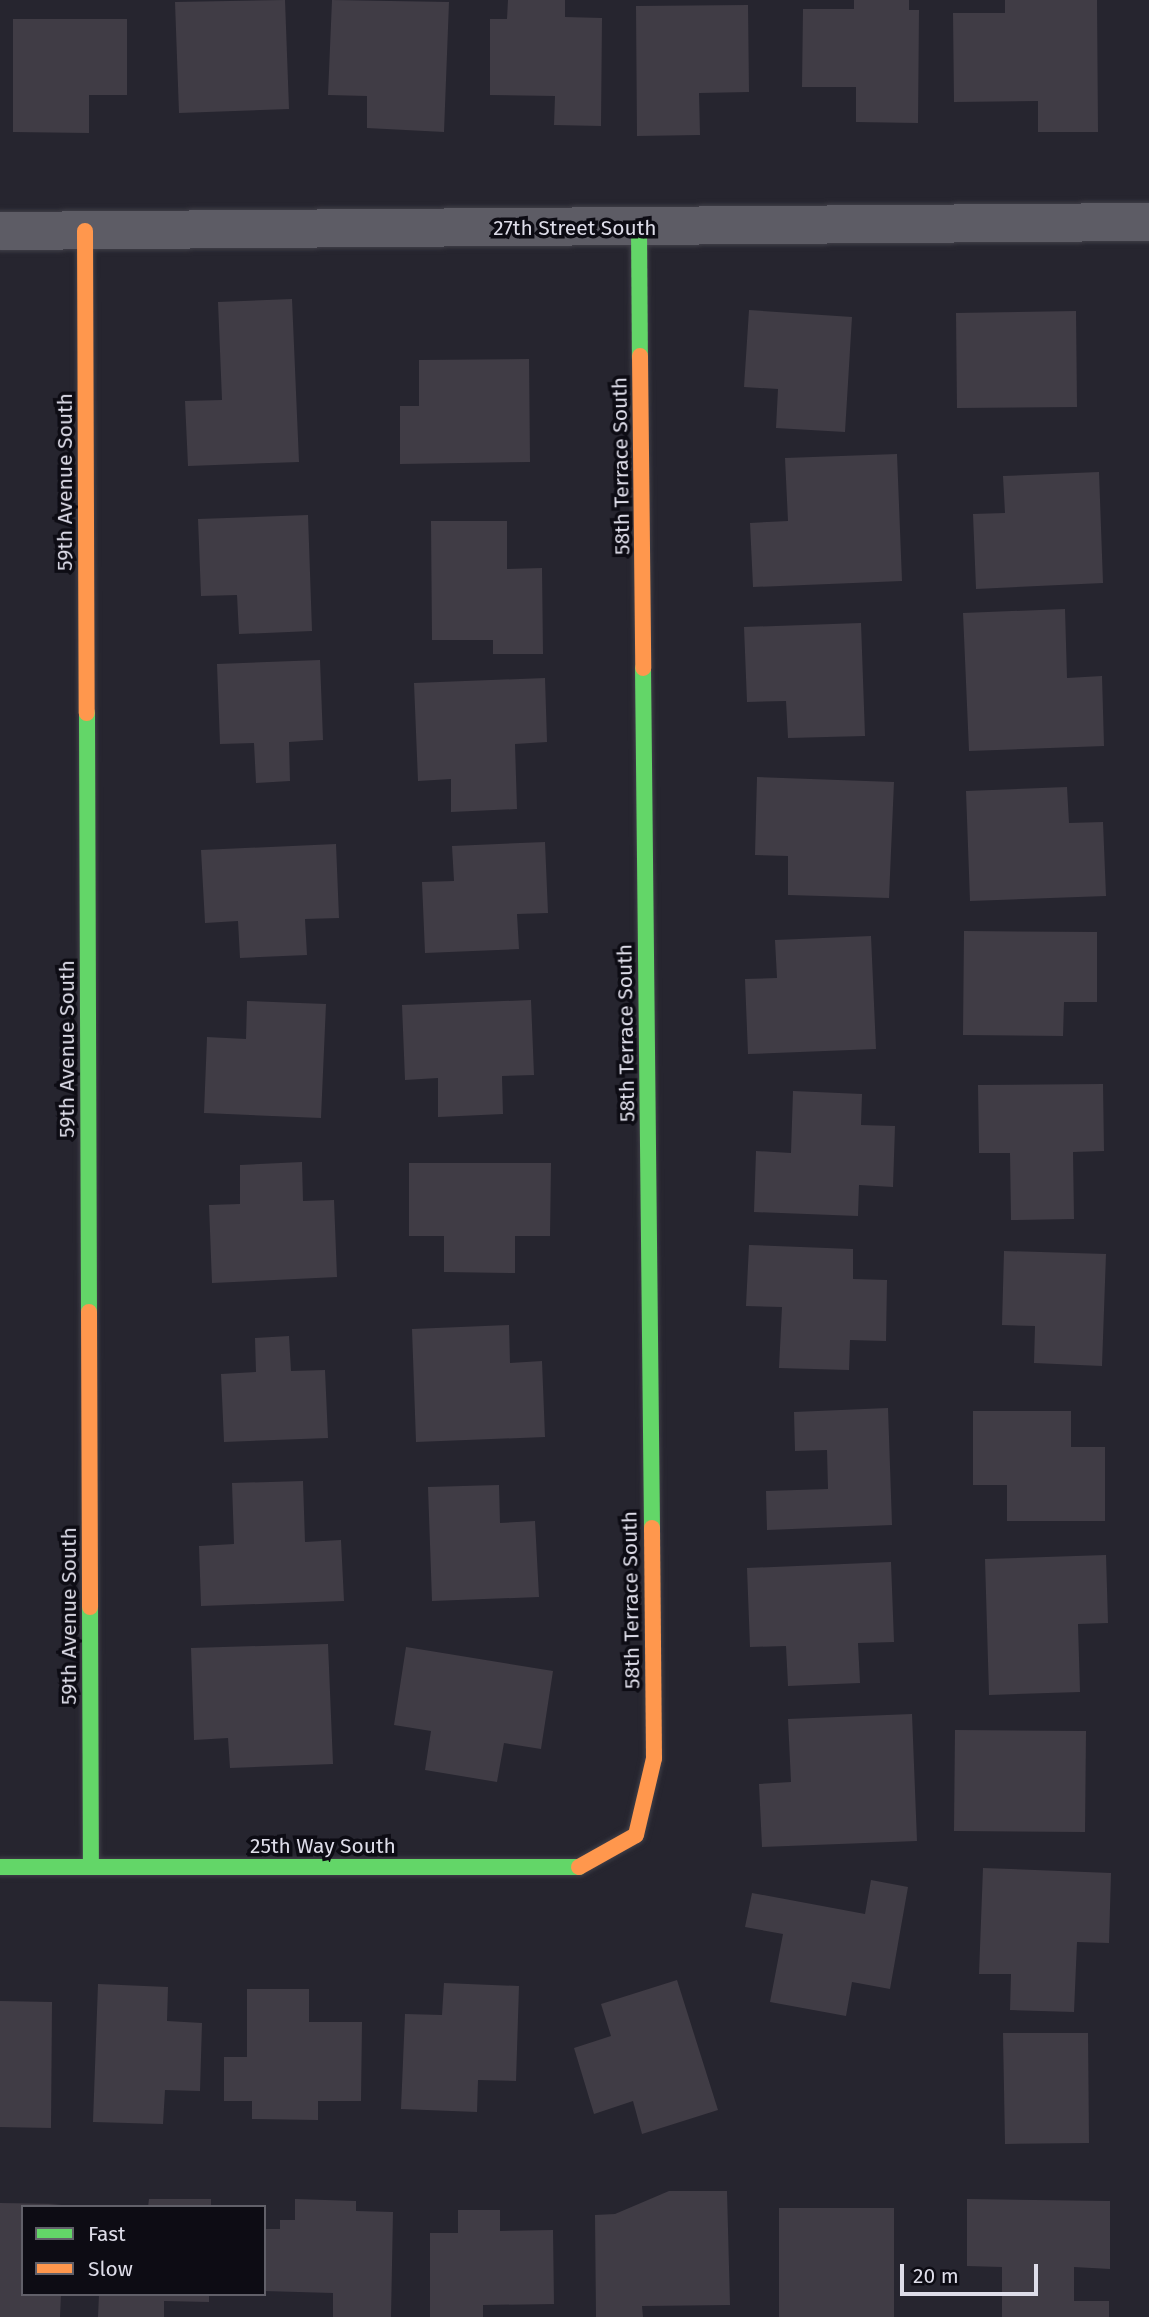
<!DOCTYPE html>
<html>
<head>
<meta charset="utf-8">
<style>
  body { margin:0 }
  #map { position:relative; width:1149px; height:2317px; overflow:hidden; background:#26252f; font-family:"Fira Sans",sans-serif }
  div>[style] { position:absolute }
  .building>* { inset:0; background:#403c45 }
  .roads { filter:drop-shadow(0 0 2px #414049) drop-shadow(0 0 2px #414049) }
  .street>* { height:38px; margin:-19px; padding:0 19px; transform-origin:19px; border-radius:19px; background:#5d5c65 }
  .fast>* { height:16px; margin:-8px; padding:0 8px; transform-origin:8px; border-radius:8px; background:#63d668 }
  .slow>* { height:16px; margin:-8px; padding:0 8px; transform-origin:8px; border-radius:8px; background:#ff974d }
  span { translate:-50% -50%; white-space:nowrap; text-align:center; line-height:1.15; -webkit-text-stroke:7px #0d0c14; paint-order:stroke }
  .street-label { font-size:21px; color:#dedde9 }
  .legend { position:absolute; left:21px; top:2205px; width:245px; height:91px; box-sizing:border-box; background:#0d0c14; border:2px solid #616069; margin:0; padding:9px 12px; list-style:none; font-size:21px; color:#dedde9 }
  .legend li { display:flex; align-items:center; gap:14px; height:35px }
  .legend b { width:35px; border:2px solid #616069 }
  .scale { position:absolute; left:900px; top:2264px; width:138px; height:32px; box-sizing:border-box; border:4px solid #dedde9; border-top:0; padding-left:9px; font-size:21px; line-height:24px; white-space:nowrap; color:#dedde9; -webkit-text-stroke:5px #0d0c14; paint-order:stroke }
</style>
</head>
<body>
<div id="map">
  <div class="building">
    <i style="clip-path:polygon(285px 0,289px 109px,179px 113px,175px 2px)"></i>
    <i style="clip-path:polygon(332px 0,449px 2px,444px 132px,367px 128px,367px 96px,328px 95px)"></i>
    <i style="clip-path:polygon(508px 0,565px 0,565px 17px,602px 18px,601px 126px,554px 125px,555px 96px,490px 95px,490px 19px,507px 19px)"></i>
    <i style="clip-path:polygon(854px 0,909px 0,909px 10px,919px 10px,918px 123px,856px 122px,856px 87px,802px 87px,803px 9px,854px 9px)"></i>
    <i style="clip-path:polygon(1005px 0,1097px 0,1098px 132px,1038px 132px,1038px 101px,954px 102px,953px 13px,1005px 13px)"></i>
    <i style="clip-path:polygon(748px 5px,749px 92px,699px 93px,700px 135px,637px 136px,636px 6px)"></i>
    <i style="clip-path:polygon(13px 19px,127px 19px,127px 95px,89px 95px,89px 133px,13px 132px)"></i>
    <i style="clip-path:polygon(292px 299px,299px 462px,188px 466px,185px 401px,222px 400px,218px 302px)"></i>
    <i style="clip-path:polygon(749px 310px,852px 317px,845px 432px,776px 428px,778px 389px,744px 387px)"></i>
    <i style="clip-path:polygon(1076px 311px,1077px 407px,957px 408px,956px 313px)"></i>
    <i style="clip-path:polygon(529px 359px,530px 462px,400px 464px,400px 406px,419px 406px,419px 360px)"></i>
    <i style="clip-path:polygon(897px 454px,902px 581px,753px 587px,750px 523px,788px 521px,785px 458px)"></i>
    <i style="clip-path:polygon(1099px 472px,1103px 583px,976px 589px,973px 514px,1005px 513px,1003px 476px)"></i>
    <i style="clip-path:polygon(308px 515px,312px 631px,239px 634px,237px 595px,201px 596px,198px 519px)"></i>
    <i style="clip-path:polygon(431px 521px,507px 521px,507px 569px,542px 568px,543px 654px,493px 654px,493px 640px,432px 640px)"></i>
    <i style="clip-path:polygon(1065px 609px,1067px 678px,1102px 676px,1104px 746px,969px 751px,963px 613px)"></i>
    <i style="clip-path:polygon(861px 623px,865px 736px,788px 738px,786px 701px,747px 702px,744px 627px)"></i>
    <i style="clip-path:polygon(320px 660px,323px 740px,289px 742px,290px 781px,256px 783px,254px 743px,220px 744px,217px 664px)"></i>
    <i style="clip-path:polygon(545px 678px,547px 742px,515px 744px,517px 809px,451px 812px,451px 779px,418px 781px,414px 683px)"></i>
    <i style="clip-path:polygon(757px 777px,894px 782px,889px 898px,788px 895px,788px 856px,755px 855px)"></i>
    <i style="clip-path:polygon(1067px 787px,1069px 823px,1103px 822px,1106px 896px,970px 901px,966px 791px)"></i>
    <i style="clip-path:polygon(545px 842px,548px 913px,517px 914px,519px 949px,425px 953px,422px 882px,454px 881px,452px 846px)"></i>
    <i style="clip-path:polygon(336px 844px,339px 918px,305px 919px,307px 955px,240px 958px,238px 921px,205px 923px,201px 850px)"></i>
    <i style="clip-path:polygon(964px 931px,1097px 932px,1097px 1002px,1064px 1002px,1063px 1036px,963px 1035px)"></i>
    <i style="clip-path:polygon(871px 936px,876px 1049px,748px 1054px,745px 979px,777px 978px,775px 940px)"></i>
    <i style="clip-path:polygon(531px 1000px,534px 1075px,502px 1076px,503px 1114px,438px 1117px,438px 1078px,405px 1080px,402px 1005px)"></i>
    <i style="clip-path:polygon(247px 1001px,326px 1004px,321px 1118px,204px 1113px,207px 1037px,246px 1039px)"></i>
    <i style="clip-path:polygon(1103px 1084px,1104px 1151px,1073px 1152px,1074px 1219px,1011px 1220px,1010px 1153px,979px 1153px,978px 1085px)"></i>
    <i style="clip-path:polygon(793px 1091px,862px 1094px,861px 1125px,895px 1126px,893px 1187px,859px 1185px,858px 1216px,754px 1212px,756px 1151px,791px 1153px)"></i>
    <i style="clip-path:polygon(302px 1162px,303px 1201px,334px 1200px,337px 1277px,212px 1283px,209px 1205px,240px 1204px,240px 1165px)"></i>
    <i style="clip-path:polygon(409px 1163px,551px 1163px,550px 1236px,515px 1236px,515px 1273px,444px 1272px,444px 1236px,409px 1236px)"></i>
    <i style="clip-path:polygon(749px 1245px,853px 1249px,853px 1279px,887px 1280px,886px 1341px,850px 1340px,849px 1370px,779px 1368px,782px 1307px,746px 1306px)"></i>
    <i style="clip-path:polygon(1004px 1251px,1106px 1254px,1102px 1366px,1034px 1363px,1035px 1326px,1002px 1325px)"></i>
    <i style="clip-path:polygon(509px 1325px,510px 1363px,542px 1361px,545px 1437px,416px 1442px,412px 1329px)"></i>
    <i style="clip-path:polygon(289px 1336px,291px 1371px,325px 1370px,328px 1438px,224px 1442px,221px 1374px,256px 1372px,255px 1338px)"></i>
    <i style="clip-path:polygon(888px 1408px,892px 1525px,767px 1530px,766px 1491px,828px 1489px,827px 1450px,795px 1451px,794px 1412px)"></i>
    <i style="clip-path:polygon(973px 1411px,1071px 1411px,1071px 1447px,1105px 1447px,1105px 1521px,1007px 1521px,1007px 1485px,973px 1485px)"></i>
    <i style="clip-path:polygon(303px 1481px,305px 1542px,341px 1540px,344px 1601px,201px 1606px,199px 1546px,234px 1544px,232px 1483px)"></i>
    <i style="clip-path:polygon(499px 1485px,500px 1523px,535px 1521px,539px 1597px,432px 1601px,428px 1487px)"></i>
    <i style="clip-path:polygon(1106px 1555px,1108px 1623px,1078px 1624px,1080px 1692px,989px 1695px,985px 1559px)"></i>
    <i style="clip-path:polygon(891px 1562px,894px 1642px,858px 1643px,860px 1683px,788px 1686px,786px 1646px,750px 1647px,747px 1568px)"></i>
    <i style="clip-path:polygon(328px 1644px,333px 1764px,230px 1768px,228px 1738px,194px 1740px,191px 1648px)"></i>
    <i style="clip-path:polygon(406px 1647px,553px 1671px,541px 1749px,504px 1743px,497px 1782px,425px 1770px,431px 1731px,394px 1725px)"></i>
    <i style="clip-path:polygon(912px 1714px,917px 1841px,762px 1847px,759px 1784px,791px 1782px,788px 1719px)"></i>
    <i style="clip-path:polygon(955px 1730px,1086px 1731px,1085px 1832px,954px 1831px)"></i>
    <i style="clip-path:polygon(983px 1868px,1111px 1873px,1109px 1943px,1077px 1942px,1074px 2012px,1010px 2010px,1011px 1974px,979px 1974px)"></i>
    <i style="clip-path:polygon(871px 1880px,908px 1887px,890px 1989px,852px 1982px,846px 2016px,770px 2002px,783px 1934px,745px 1927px,752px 1893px,865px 1914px)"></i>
    <i style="clip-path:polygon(677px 1980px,718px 2110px,642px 2134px,633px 2101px,594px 2114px,574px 2048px,611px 2036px,601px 2004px)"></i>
    <i style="clip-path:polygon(444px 1983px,519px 1986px,516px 2081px,478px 2080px,477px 2112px,401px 2109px,405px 2014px,442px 2015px)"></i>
    <i style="clip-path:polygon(98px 1984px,168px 1987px,167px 2021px,202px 2023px,200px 2091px,165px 2090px,163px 2124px,93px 2122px)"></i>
    <i style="clip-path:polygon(247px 1989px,309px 1989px,309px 2022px,362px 2022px,361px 2101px,318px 2101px,318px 2120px,252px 2119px,252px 2101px,224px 2101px,224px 2057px,247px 2057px)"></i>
    <i style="clip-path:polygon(0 2001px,52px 2002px,51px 2128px,0 2127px)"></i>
    <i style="clip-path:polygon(1003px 2033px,1088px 2033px,1089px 2143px,1005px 2144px)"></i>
    <i style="clip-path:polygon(669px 2191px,727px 2191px,730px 2305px,642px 2306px,643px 2317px,596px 2317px,595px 2215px,615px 2214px)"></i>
    <i style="clip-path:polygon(149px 2199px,211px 2199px,211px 2207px,148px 2207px)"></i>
    <i style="clip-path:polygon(295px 2199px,356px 2201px,356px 2211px,393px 2212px,391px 2317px,333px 2317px,333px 2293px,264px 2291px,264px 2229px,280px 2229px,280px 2220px,295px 2220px)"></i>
    <i style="clip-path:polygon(967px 2199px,1110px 2201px,1110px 2269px,1074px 2267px,1074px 2301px,1109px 2301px,1109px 2317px,1002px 2317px,1002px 2267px,967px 2266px)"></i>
    <i style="clip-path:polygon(0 2203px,62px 2204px,23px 2207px,23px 2294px,61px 2294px,60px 2317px,0 2317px)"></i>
    <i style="clip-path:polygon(779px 2208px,894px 2208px,894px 2317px,779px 2317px)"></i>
    <i style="clip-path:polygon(458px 2210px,500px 2210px,500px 2231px,553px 2230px,554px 2304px,483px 2305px,483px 2317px,430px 2317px,430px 2233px,458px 2233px)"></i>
    <i style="clip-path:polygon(99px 2294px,209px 2294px,209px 2302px,164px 2301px,164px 2317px,98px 2317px)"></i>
  </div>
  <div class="roads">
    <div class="street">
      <i style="left:0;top:231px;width:1149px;rotate:-0.45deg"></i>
    </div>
    <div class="fast">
      <i style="left:639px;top:228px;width:128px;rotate:89.6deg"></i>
      <i style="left:643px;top:668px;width:860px;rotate:89.4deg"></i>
      <i style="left:87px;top:713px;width:599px;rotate:89.81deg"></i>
      <i style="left:90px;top:1607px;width:259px;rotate:89.8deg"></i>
      <i style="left:0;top:1867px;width:579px"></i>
    </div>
    <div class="slow">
      <i style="left:85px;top:231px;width:482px;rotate:89.8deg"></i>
      <i style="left:640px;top:356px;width:312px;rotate:89.4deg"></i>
      <i style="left:89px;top:1312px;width:295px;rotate:89.8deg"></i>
      <i style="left:579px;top:1867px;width:65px;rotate:-29.3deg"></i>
      <i style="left:636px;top:1835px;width:79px;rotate:-76.8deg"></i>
      <i style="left:654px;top:1758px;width:230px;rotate:-90.5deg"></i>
    </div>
  </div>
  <div class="street-label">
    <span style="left:575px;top:228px">27th Street South</span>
    <span style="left:621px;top:466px;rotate:-91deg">58th Terrace South</span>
    <span style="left:65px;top:482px;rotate:-90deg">59th Avenue South</span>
    <span style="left:626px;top:1033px;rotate:-91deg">58th Terrace South</span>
    <span style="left:67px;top:1049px;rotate:-90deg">59th Avenue South</span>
    <span style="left:631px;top:1600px;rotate:-91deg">58th Terrace South</span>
    <span style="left:69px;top:1616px;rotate:-90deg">59th Avenue South</span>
    <span style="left:323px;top:1846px">25th Way South</span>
  </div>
  <ul class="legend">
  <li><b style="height:9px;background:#63d668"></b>Fast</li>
  <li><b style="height:9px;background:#ff974d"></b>Slow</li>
  </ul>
  <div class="scale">20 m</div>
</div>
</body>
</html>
